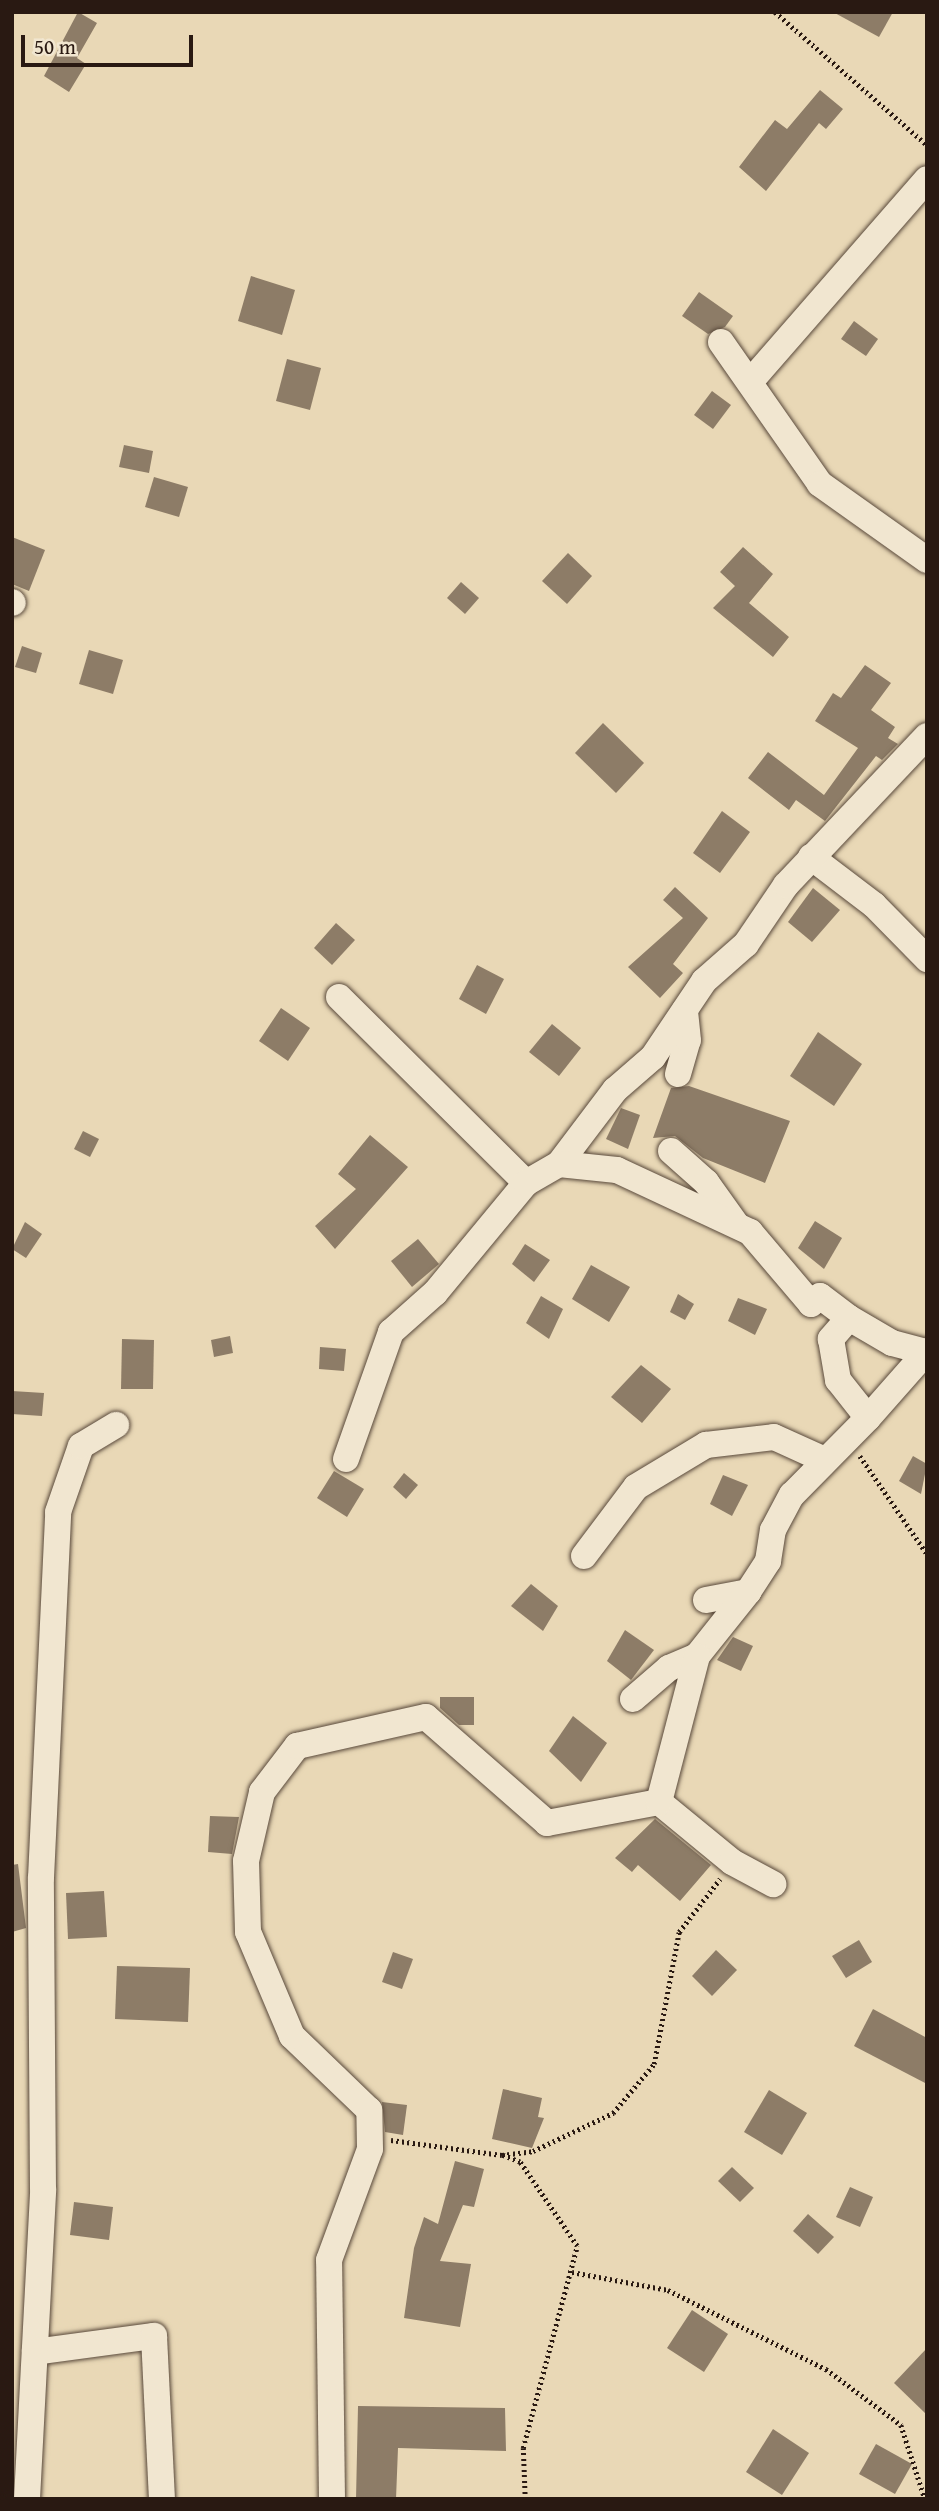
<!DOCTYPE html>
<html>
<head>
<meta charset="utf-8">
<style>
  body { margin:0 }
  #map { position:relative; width:939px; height:2511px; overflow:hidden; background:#e9d8b6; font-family:"Gentium Book Plus",serif }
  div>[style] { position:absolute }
  .building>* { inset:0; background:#8d7c67 }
  .path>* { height:4.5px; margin-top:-2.25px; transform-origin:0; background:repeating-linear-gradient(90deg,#291912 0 2px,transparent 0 5.5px) }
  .roads { filter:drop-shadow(0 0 2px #59493b) drop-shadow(0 0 2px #59493b) }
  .street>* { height:26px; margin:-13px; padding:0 13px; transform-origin:13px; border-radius:13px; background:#f1e6d0 }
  span { translate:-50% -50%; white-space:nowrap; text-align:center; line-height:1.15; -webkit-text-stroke:6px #f1e6d0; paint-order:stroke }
  .frame { position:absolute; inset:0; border:14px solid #291912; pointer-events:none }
  .scale { position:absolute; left:21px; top:35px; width:172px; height:32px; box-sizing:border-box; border:4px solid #291912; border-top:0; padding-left:9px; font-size:21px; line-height:24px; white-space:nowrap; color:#291912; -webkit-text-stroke:5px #f1e6d0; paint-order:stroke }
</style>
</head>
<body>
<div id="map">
  <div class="building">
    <i style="clip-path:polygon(78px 12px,97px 23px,77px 58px,86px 64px,69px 92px,44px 76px)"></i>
    <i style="clip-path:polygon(833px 12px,893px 12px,879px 37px)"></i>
    <i style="clip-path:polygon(820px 90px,843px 109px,826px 129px,819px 123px,766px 191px,739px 167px,775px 120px,787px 129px)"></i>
    <i style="clip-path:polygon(251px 276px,295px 290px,282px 335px,238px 321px)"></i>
    <i style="clip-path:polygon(699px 292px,733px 316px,725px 327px,708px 334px,682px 316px)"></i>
    <i style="clip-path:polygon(854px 321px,878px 339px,866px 356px,841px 339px)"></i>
    <i style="clip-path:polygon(287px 359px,321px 368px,310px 410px,276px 401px)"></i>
    <i style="clip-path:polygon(712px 391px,731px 405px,713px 429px,694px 415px)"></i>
    <i style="clip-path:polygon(124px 445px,153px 451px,149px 473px,119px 467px)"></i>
    <i style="clip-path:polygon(154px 477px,188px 487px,179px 517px,145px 507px)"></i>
    <i style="clip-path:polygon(12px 537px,45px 550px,29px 591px,12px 584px)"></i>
    <i style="clip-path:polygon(743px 547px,773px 574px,749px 603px,789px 637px,773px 657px,713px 608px,735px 586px,720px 572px)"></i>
    <i style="clip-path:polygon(568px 553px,592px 576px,567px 604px,542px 581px)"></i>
    <i style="clip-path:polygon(461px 582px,479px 598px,465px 614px,447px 598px)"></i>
    <i style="clip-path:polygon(22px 646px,42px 653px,36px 673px,15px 667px)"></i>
    <i style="clip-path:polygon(89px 650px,123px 660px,113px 694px,79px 684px)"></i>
    <i style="clip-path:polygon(865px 665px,891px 683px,871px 710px,895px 727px,888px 738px,898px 744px,882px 760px,876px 756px,825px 821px,796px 800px,789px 810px,748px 778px,768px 752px,824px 795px,858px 748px,815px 721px,833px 693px,841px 698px)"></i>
    <i style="clip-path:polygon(603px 723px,644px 763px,616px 793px,575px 753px)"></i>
    <i style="clip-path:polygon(722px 811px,750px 832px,720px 873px,693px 853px)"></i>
    <i style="clip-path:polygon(675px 887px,708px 918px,673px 964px,683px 973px,660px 998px,628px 967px,683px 918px,663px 900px)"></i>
    <i style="clip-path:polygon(813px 888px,840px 910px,812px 942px,788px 922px)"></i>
    <i style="clip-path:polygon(336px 923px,355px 940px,332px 965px,314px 948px)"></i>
    <i style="clip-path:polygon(477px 965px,504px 979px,486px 1014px,459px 999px)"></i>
    <i style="clip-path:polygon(281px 1008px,310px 1028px,288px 1061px,259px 1041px)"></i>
    <i style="clip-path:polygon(552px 1024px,581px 1048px,559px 1076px,529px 1052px)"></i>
    <i style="clip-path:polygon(818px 1032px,862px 1064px,834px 1106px,790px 1076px)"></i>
    <i style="clip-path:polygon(689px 1086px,790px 1121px,765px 1183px,703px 1158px,675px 1136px,653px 1138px,671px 1088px)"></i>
    <i style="clip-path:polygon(621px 1108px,640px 1115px,628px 1149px,606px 1139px)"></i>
    <i style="clip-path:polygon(83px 1131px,99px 1139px,90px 1157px,74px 1149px)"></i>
    <i style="clip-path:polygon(370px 1135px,408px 1167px,335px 1249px,315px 1226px,356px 1189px,338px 1174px)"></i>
    <i style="clip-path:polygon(815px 1221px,842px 1238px,824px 1269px,798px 1248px)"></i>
    <i style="clip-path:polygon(25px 1222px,42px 1234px,26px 1258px,12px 1249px)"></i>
    <i style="clip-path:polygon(418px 1239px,439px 1264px,412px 1287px,391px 1261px)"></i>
    <i style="clip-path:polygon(525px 1244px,550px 1260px,534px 1282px,512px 1264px)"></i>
    <i style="clip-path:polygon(591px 1265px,630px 1287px,609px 1322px,572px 1299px)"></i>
    <i style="clip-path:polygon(678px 1294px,694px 1304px,685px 1320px,670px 1312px)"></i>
    <i style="clip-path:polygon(541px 1296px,563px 1309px,549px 1339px,526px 1323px)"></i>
    <i style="clip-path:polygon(738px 1298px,767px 1309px,755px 1335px,728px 1321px)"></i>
    <i style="clip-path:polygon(230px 1336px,233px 1353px,214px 1357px,211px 1340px)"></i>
    <i style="clip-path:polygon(122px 1339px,154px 1340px,153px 1389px,121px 1389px)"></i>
    <i style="clip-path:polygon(320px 1347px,346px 1349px,344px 1371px,319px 1369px)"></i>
    <i style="clip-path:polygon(641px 1365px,671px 1389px,642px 1423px,611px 1397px)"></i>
    <i style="clip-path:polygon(12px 1391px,44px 1393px,42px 1416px,12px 1414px)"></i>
    <i style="clip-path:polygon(913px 1456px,927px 1464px,921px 1494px,899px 1481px)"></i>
    <i style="clip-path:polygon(334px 1471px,364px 1489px,347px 1517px,317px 1498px)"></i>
    <i style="clip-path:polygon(404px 1473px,418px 1485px,406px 1499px,393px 1487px)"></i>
    <i style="clip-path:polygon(723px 1475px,748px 1485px,732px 1516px,710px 1504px)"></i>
    <i style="clip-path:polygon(531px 1584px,558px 1606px,543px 1631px,511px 1606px)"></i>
    <i style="clip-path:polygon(625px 1630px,654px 1650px,631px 1680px,607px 1661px)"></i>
    <i style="clip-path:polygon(733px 1637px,753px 1646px,741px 1671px,717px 1660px)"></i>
    <i style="clip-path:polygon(440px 1697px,474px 1697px,474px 1725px,459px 1725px,440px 1708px)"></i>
    <i style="clip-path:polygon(573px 1716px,607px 1743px,581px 1782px,549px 1751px)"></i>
    <i style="clip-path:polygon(210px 1816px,239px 1817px,232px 1854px,208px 1852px)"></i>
    <i style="clip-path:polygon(655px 1819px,711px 1865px,680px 1901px,638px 1865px,632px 1872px,615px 1858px)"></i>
    <i style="clip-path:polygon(18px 1864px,26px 1928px,12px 1932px,12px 1865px)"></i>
    <i style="clip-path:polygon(104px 1891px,107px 1937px,68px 1939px,66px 1893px)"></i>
    <i style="clip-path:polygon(859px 1940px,872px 1962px,846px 1978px,832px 1956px)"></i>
    <i style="clip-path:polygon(716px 1950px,737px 1970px,712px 1996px,692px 1976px)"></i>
    <i style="clip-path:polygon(393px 1952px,413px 1959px,402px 1989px,382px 1982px)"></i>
    <i style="clip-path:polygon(117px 1966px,190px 1968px,188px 2022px,115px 2019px)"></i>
    <i style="clip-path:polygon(873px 2009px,927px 2038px,927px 2084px,854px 2046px)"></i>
    <i style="clip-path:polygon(503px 2089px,542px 2098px,538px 2117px,544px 2118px,532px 2148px,492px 2139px)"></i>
    <i style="clip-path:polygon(769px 2090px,807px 2113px,782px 2155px,744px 2132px)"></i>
    <i style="clip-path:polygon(382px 2102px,407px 2105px,403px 2135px,385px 2132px)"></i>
    <i style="clip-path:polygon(455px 2161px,484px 2169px,474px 2207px,463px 2205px,440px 2261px,471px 2264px,460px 2327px,404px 2318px,414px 2248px,424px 2217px,438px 2224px)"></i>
    <i style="clip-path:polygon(732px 2167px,754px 2188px,740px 2202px,718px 2181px)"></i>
    <i style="clip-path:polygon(850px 2187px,873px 2197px,860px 2227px,836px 2217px)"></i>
    <i style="clip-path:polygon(74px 2202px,113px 2207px,109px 2240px,70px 2235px)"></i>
    <i style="clip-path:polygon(808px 2214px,834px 2237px,818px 2254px,793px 2231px)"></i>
    <i style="clip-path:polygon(692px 2310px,728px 2334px,704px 2372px,667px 2348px)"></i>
    <i style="clip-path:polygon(927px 2348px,927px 2415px,894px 2383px)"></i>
    <i style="clip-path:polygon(358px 2406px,505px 2408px,506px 2451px,398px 2448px,396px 2499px,356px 2499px)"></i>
    <i style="clip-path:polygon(773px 2429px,809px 2453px,782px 2495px,746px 2472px)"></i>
    <i style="clip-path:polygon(876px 2444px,912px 2464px,895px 2494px,859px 2474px)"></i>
  </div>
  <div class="path">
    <i style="left:775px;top:12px;width:202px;rotate:41.2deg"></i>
    <i style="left:860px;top:1456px;width:119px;rotate:55.6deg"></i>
    <i style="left:391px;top:2140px;width:112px;rotate:7.7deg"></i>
    <i style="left:572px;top:2272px;width:98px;rotate:10.6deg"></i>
    <i style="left:668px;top:2290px;width:177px;rotate:26.6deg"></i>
    <i style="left:826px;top:2369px;width:94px;rotate:36.7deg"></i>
    <i style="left:901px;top:2425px;width:78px;rotate:72deg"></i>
    <i style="left:525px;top:2499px;width:51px;rotate:-92.2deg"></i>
    <i style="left:523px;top:2448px;width:209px;rotate:-75deg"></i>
    <i style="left:577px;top:2246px;width:102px;rotate:-124.2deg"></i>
    <i style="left:520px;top:2162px;width:19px;rotate:-159deg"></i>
    <i style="left:502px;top:2155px;width:31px;rotate:-7deg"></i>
    <i style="left:533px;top:2151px;width:89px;rotate:-25.4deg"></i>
    <i style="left:613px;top:2113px;width:64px;rotate:-50.1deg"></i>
    <i style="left:654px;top:2064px;width:134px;rotate:-79.3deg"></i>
    <i style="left:679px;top:1932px;width:67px;rotate:-52.3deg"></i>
  </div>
  <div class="roads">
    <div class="street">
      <i style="left:721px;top:342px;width:173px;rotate:55.1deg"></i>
      <i style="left:820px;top:484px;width:131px;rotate:35.4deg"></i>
      <i style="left:750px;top:382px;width:269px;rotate:-48.9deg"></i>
      <i style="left:12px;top:602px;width:1px;rotate:45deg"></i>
      <i style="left:811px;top:857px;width:79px;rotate:37.3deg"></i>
      <i style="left:874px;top:905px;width:76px;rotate:45.5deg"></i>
      <i style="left:339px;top:997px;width:264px;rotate:44.8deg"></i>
      <i style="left:678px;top:1074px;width:35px;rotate:-74deg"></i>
      <i style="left:688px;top:1040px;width:30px;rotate:-96deg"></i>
      <i style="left:671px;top:1151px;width:47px;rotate:41.5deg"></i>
      <i style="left:706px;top:1182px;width:52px;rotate:54.5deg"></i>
      <i style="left:559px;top:1164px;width:93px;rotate:-52.9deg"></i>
      <i style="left:615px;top:1090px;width:50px;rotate:-41deg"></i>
      <i style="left:653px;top:1057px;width:92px;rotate:-56.1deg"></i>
      <i style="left:704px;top:981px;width:56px;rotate:-41.4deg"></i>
      <i style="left:746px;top:944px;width:71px;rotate:-55.9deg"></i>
      <i style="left:786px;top:885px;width:205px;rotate:-46.6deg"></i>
      <i style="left:926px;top:1352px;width:35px;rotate:-165deg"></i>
      <i style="left:892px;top:1343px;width:50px;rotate:-149.8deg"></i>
      <i style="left:849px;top:1318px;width:28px;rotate:131deg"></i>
      <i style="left:831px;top:1339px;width:42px;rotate:80.3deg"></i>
      <i style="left:838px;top:1380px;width:48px;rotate:51.7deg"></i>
      <i style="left:868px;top:1418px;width:89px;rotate:-48.6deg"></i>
      <i style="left:346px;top:1459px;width:135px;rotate:-70.5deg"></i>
      <i style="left:391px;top:1332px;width:59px;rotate:-41.6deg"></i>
      <i style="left:435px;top:1293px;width:143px;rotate:-50.4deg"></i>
      <i style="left:526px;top:1183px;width:38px;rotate:-30deg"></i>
      <i style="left:559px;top:1164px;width:58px;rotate:5.9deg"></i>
      <i style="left:617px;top:1170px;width:147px;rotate:25deg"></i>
      <i style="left:750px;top:1232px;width:94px;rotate:49.7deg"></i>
      <i style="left:811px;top:1304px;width:12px;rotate:-42deg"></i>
      <i style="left:820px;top:1296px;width:36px;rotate:37deg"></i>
      <i style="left:584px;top:1556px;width:86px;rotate:-53deg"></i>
      <i style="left:636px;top:1487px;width:82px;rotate:-31deg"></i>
      <i style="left:706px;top:1445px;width:68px;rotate:-6.7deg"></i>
      <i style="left:774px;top:1437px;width:56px;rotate:24.3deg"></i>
      <i style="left:706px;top:1600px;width:43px;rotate:-10.8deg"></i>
      <i style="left:748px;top:1592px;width:37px;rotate:-57deg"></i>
      <i style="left:768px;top:1561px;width:31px;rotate:-81deg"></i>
      <i style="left:773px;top:1530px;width:40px;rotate:-62deg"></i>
      <i style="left:792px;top:1495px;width:108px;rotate:-45.4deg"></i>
      <i style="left:633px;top:1699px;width:48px;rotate:-40.7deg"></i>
      <i style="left:669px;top:1668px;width:30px;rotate:-23deg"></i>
      <i style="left:697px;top:1656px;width:82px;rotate:-51.4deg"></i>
      <i style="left:659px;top:1802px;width:94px;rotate:39.4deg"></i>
      <i style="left:732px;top:1862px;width:47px;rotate:28.2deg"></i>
      <i style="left:35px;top:2352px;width:120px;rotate:-7.7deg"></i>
      <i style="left:154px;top:2336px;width:163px;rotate:87.2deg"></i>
      <i style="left:27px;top:2499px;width:310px;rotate:-87deg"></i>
      <i style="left:43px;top:2189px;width:311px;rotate:-90.4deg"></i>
      <i style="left:41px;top:1878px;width:366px;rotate:-87.3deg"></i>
      <i style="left:58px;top:1512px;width:70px;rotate:-70.8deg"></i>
      <i style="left:81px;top:1446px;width:41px;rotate:-31deg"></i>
      <i style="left:332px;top:2499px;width:239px;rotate:-90.7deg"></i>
      <i style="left:329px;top:2260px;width:118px;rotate:-69.7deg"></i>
      <i style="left:370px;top:2149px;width:39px;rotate:-91deg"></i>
      <i style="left:369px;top:2110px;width:107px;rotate:-136.1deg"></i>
      <i style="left:292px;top:2036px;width:113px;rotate:-112.9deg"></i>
      <i style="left:248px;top:1932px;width:71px;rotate:-91.6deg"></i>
      <i style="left:246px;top:1861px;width:71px;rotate:-76.9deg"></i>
      <i style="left:262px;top:1792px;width:58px;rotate:-52.7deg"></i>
      <i style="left:297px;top:1746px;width:132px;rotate:-12.7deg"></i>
      <i style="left:426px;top:1717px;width:161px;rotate:41.2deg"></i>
      <i style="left:547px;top:1823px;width:114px;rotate:-10.6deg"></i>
      <i style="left:659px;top:1802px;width:151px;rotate:-75.4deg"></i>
    </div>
  </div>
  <div class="frame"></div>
  <div class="scale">50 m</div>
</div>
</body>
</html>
